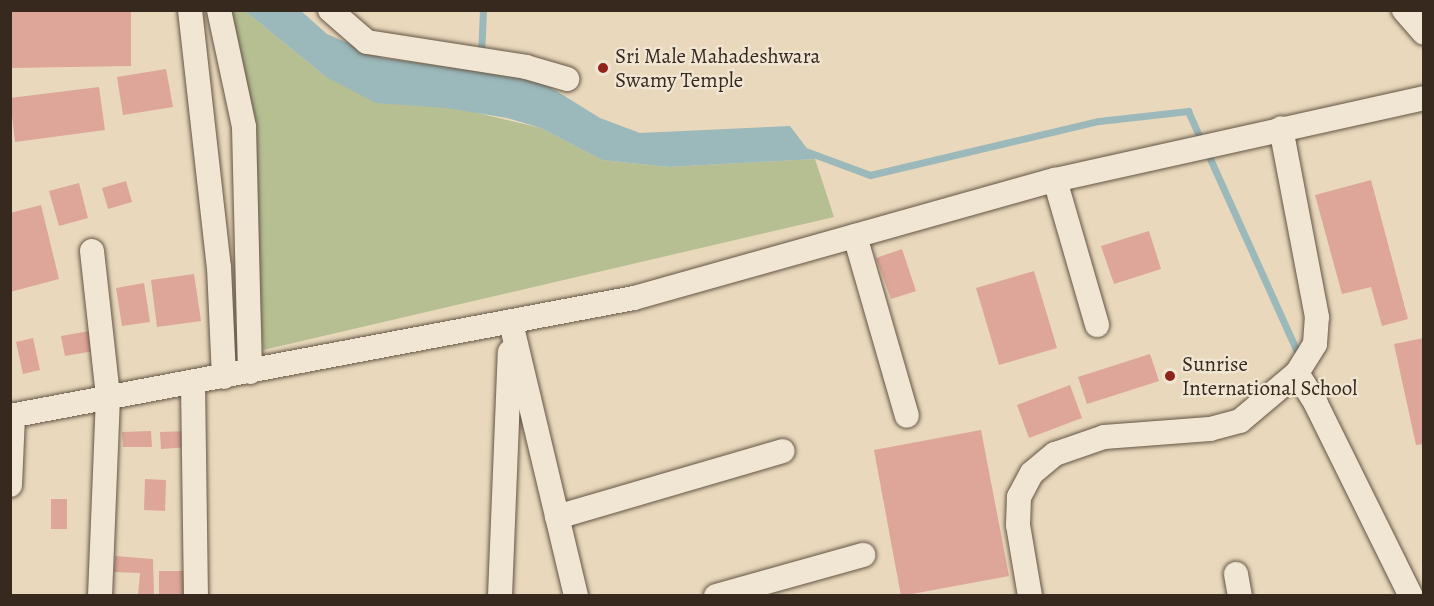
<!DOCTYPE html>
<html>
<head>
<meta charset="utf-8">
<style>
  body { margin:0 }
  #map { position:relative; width:1434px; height:606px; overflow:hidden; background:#e9d8bb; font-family:Alegreya,serif }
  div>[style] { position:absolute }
  .green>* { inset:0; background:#b5bf91 }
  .water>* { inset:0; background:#9bb8ba }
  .stream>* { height:7px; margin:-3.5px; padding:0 3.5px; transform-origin:3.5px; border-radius:3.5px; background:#9bb8ba }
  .building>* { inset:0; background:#dda698 }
  .roads { filter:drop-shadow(0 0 2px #645545) drop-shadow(0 0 2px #645545) }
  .minor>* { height:24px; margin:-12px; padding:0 12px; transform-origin:12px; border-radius:12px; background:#f1e6d3 }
  .dots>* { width:16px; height:16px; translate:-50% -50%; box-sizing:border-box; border:3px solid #f1e6d3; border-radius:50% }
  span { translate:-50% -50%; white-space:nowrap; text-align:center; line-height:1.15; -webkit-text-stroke:4.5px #f1e6d3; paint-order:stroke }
  .poi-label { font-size:21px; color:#37291e }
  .left { translate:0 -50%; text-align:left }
  .frame { position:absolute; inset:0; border:12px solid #37291e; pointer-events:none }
</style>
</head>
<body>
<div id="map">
  <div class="green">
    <i style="clip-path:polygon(227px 11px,245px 11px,326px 77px,541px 128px,602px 160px,669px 167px,815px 159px,834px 217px,263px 350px,251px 177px)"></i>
  </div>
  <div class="water">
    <i style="clip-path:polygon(245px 11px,301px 11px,327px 34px,383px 58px,537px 79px,600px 118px,640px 133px,790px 126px,815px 159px,669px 167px,602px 160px,541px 128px,507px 118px,447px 108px,376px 103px,326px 77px)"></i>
  </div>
  <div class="stream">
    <i style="left:481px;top:56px;width:46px;rotate:-87.5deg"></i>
    <i style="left:800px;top:149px;width:75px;rotate:20.4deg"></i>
    <i style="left:870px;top:175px;width:235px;rotate:-13.3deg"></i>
    <i style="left:1099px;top:121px;width:90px;rotate:-6.4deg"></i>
    <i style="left:1188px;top:111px;width:34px;rotate:66deg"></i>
    <i style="left:1207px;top:152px;width:226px;rotate:65.7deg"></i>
  </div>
  <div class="building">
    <i style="clip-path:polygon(10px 10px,131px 10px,131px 66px,10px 68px)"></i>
    <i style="clip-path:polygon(166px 69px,173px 107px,123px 115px,117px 77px)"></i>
    <i style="clip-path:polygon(99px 87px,105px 130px,15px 142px,10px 98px)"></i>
    <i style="clip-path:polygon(1371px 180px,1408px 319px,1382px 326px,1371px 287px,1342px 294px,1315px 195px)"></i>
    <i style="clip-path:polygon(126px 181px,132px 202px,108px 209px,102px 188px)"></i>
    <i style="clip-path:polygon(79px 183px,88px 218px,59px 226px,49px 191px)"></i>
    <i style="clip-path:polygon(41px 205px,59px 279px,10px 292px,10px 213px)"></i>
    <i style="clip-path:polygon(1149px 231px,1161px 269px,1114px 284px,1101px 246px)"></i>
    <i style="clip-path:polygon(902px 249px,916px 291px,891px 299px,876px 258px)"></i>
    <i style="clip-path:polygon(1034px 271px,1057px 348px,999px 365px,976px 288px)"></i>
    <i style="clip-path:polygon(194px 274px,201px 321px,157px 327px,151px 280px)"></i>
    <i style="clip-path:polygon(144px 283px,150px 322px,122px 326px,116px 288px)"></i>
    <i style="clip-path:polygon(90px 331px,94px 351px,65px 356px,61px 336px)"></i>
    <i style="clip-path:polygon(33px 338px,40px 370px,23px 374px,16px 342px)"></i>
    <i style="clip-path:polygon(1424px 338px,1424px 444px,1416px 445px,1394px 344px)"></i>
    <i style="clip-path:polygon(1150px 354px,1159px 381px,1087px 404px,1078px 377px)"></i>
    <i style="clip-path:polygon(1070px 385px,1082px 418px,1029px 438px,1017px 405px)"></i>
    <i style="clip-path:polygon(981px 430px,1009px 576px,901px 596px,874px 450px)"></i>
    <i style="clip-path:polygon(151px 431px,152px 447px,123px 447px,122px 432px)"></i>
    <i style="clip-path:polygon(189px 431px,190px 447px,161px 449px,160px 432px)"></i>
    <i style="clip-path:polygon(145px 479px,166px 480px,165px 511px,144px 510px)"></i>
    <i style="clip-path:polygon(51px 499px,67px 499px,67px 529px,51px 529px)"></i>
    <i style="clip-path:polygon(115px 556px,153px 559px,154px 596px,138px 596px,140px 573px,114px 572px)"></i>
    <i style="clip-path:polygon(159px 571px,196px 571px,195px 596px,159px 596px)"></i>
  </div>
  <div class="roads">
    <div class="minor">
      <i style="left:190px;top:10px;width:259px;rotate:83.6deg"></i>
      <i style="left:219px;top:267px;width:110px;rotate:87.4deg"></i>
      <i style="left:219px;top:10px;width:120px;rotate:77.9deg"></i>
      <i style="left:244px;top:127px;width:245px;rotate:88.6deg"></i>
      <i style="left:330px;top:10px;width:49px;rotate:40.9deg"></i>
      <i style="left:367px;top:42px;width:161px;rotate:8.9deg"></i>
      <i style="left:526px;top:67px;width:43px;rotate:16.3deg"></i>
      <i style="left:1404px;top:10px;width:30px;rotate:49deg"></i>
      <i style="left:1055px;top:180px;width:151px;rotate:73.8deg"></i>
      <i style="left:855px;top:236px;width:187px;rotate:73.9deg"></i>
      <i style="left:92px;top:251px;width:147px;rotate:83.7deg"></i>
      <i style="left:108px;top:397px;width:199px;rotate:92.3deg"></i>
      <i style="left:511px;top:323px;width:281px;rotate:76.6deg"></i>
      <i style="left:1297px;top:373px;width:36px;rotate:58deg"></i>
      <i style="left:1316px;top:404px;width:214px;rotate:63.7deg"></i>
      <i style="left:193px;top:383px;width:213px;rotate:89.2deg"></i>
      <i style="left:10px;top:416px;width:635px;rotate:-10.71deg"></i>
      <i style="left:634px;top:298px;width:437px;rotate:-15.7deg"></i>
      <i style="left:1055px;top:180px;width:378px;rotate:-12.5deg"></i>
      <i style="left:10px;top:485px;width:70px;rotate:-87.5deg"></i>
      <i style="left:557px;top:517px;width:235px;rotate:-16.3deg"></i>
      <i style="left:1236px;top:574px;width:22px;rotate:80deg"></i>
      <i style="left:500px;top:596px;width:244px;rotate:-87.7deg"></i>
      <i style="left:716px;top:596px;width:153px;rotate:-15.6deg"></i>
      <i style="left:1030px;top:596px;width:72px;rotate:-99.6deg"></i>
      <i style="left:1018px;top:525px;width:28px;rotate:-88deg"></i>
      <i style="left:1019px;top:497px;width:27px;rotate:-62deg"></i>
      <i style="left:1032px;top:473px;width:30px;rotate:-40deg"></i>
      <i style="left:1055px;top:454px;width:52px;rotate:-19.1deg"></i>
      <i style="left:1104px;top:437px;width:106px;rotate:-4.3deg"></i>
      <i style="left:1210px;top:429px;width:31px;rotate:-15deg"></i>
      <i style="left:1240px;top:421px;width:75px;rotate:-40.1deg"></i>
      <i style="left:1297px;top:373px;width:34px;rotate:-58deg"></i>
      <i style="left:1315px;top:344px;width:27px;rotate:-86deg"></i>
      <i style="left:1317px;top:317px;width:192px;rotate:-100.8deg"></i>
    </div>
  </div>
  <div class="dots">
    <i style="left:603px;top:68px;background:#8f2418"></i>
    <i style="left:1170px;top:376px;background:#8f2418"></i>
  </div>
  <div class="poi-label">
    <span class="left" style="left:615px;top:68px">Sri Male Mahadeshwara<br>Swamy Temple</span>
    <span class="left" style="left:1182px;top:376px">Sunrise<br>International School</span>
  </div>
  <div class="frame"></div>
</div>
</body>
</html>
